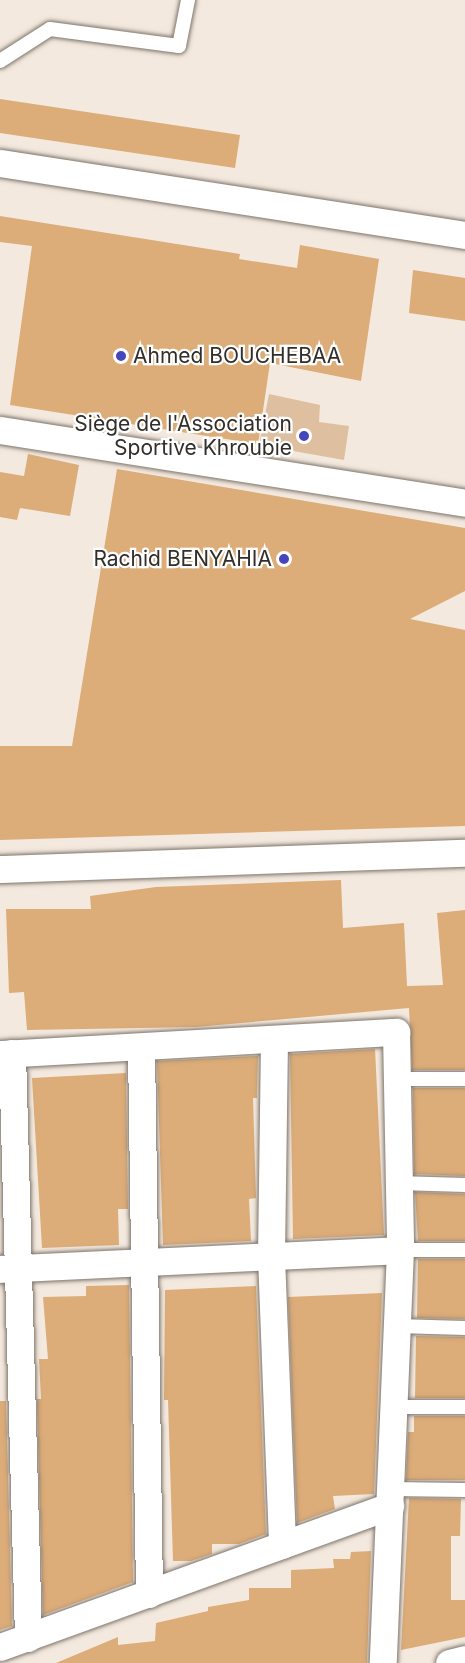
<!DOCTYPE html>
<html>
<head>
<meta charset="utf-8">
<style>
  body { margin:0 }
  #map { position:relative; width:465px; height:1663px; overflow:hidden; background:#f4e9de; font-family:Inter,sans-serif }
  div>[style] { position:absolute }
  .green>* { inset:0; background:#dec0a1 }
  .building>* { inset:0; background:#dcac79 }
  .roads { filter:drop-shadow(0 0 2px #7d746a) drop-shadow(0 0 2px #7d746a) }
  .lane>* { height:14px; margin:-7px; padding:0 7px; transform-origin:7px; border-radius:7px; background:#fff }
  .street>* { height:27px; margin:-13.5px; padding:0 13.5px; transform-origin:13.5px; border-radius:13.5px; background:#fff }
  .dots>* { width:16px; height:16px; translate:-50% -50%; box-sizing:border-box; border:3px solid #fff; border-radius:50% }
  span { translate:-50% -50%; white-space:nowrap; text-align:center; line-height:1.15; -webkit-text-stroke:4.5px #fff; paint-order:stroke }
  .poi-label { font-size:21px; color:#322e2a }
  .left { translate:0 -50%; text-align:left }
  .right { translate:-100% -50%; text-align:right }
</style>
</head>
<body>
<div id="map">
  <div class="green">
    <i style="clip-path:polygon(269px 394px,320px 405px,319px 422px,349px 426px,344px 460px,259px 445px)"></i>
  </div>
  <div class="building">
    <i style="clip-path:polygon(0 99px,240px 135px,235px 168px,0 133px)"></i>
    <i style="clip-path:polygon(0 216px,240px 254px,239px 259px,297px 268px,300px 245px,379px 259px,361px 381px,270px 363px,258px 444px,10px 405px,32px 246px,0 242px)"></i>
    <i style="clip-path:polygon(413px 270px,465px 278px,465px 321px,409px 313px)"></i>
    <i style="clip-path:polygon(28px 454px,79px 465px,70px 516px,20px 508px,17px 520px,0 517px,0 472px,24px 476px)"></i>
    <i style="clip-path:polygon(117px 469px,465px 528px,465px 591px,410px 619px,465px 630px,465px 826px,0 840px,0 746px,72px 746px)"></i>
    <i style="clip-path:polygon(341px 880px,343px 928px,404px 923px,407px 986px,443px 985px,437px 913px,465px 910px,465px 1070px,412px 1070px,409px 1008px,196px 1027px,27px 1030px,24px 992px,9px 993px,6px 909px,91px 909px,90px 896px,156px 887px)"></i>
    <i style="clip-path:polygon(375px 1049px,384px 1235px,293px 1239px,290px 1054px)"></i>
    <i style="clip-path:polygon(258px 1056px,257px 1098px,253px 1098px,256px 1198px,249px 1199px,251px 1241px,163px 1245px,157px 1061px)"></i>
    <i style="clip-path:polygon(126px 1073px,128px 1209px,118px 1209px,119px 1245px,42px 1248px,32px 1078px)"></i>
    <i style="clip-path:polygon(413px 1088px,465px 1088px,465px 1176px,414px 1174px)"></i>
    <i style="clip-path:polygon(415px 1192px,465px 1194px,465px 1241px,418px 1241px)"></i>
    <i style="clip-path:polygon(418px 1259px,465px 1259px,465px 1319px,417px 1318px)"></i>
    <i style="clip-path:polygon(129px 1285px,133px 1582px,43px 1615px,37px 1399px,41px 1399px,39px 1359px,48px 1359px,43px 1297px,86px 1296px,86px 1286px)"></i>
    <i style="clip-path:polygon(256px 1286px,266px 1534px,239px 1544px,212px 1544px,212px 1554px,191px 1561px,173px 1561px,168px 1400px,164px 1400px,165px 1290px)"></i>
    <i style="clip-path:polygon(382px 1293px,374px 1494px,333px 1496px,335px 1509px,297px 1523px,288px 1297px)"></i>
    <i style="clip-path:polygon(416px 1336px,465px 1337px,465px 1398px,415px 1398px)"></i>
    <i style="clip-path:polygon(0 1401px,6px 1401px,12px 1626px,0 1630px)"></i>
    <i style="clip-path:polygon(414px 1416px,465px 1416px,465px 1480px,406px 1480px,408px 1432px,414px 1432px)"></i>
    <i style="clip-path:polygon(409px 1498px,461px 1499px,460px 1536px,451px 1536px,451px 1600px,465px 1600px,465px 1637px,401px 1650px)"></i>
    <i style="clip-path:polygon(371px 1551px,367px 1663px,56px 1663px,118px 1637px,118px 1645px,155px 1641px,156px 1623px,208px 1611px,208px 1607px,249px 1600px,249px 1588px,291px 1588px,291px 1570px,334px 1568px,333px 1559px,350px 1559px,351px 1552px)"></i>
  </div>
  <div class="roads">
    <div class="lane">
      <i style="left:0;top:61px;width:59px;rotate:-32.6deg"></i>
      <i style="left:50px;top:29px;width:130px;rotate:7.5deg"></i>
      <i style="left:179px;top:46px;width:47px;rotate:-78.9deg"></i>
      <i style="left:397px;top:1079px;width:68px"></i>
      <i style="left:398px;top:1183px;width:67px;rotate:1.7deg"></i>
      <i style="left:400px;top:1250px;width:65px"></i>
      <i style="left:397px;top:1326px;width:68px;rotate:1.7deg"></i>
      <i style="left:393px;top:1407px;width:72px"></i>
      <i style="left:390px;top:1489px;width:75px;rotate:0.8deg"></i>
    </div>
    <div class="street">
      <i style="left:0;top:163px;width:471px;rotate:8.8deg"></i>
      <i style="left:0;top:430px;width:471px;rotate:8.9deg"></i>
      <i style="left:0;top:869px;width:465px;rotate:-2deg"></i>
      <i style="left:274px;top:1040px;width:216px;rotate:90.8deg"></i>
      <i style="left:271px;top:1256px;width:289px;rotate:87.8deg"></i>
      <i style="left:141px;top:1047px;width:547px;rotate:89.16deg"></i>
      <i style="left:12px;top:1053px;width:585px;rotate:88.43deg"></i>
      <i style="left:0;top:1054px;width:397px;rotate:-3.2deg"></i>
      <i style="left:396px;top:1032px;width:218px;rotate:88.9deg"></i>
      <i style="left:400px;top:1250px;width:413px;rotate:92.4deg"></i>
      <i style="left:0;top:1269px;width:400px;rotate:-2.7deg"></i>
      <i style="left:0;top:1647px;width:415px;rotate:-19.9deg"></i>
      <i style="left:449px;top:1663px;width:16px;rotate:-14deg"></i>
    </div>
  </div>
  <div class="dots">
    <i style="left:121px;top:356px;background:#4645ba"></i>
    <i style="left:304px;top:436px;background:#4645ba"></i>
    <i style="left:284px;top:559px;background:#4645ba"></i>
  </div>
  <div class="poi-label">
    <span class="left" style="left:133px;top:356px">Ahmed BOUCHEBAA</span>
    <span class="right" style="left:292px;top:436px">Siège de l'Association<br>Sportive Khroubie</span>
    <span class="right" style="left:272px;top:559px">Rachid BENYAHIA</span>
  </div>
</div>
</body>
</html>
